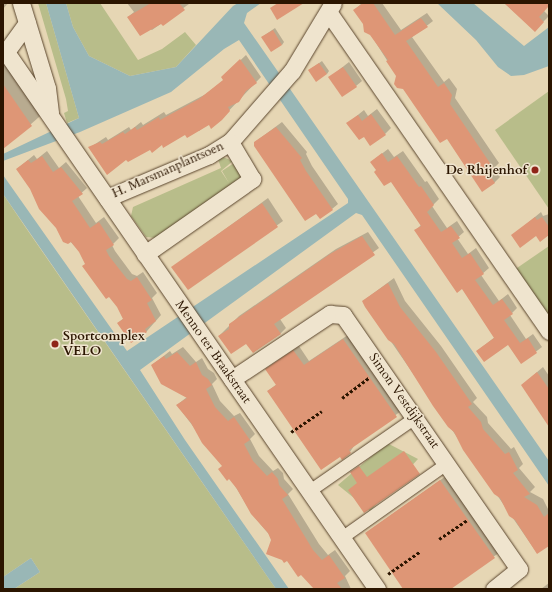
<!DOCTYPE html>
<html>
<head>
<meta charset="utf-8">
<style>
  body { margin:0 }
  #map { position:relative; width:552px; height:592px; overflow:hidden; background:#e6d6b4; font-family:Cardo,serif }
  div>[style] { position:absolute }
  .green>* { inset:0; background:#b8bd8a }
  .water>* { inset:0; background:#99b7b6 }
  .shadow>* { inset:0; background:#0003 }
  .building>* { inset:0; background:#de9676 }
  .path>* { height:2.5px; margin-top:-1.25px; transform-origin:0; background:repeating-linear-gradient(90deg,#2b1500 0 3px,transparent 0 5px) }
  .roads { filter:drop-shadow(0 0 1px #5a452d) drop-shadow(0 0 1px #5a452d) }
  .pedestrian>* { height:12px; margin:-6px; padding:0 6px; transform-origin:6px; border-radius:6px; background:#efe4ce }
  .minor>* { height:17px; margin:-8.5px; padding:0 8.5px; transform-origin:8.5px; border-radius:8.5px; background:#efe4ce }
  .dots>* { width:11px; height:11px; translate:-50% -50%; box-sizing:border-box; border:2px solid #efe4ce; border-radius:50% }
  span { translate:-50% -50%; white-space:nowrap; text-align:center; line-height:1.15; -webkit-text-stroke:3px #efe4ce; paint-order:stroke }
  .street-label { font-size:13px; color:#2b1500 }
  .poi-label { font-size:13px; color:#2b1500; font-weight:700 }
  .right { translate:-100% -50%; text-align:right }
  .left { translate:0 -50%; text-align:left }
  .frame { position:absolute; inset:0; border:4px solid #2b1500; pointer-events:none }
</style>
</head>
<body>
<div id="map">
  <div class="green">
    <i style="clip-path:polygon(38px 3px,46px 3px,79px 118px,67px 123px,64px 113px,68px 111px,66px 99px)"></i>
    <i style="clip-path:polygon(66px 3px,100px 3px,138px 60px,162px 49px,185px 32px,196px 45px,176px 67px,130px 76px,89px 56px,73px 27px)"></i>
    <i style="clip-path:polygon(549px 91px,549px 209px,495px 130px)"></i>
    <i style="clip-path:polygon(223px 157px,233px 161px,221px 171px,229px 183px,222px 171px,234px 163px,242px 179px,156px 238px,146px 237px,131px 216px,133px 207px,221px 168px,218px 159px)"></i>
    <i style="clip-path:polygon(3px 194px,26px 228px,276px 589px,14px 589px,40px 572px,31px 558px,3px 577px)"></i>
    <i style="clip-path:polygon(549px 246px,549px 317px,516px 271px,517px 268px)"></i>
    <i style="clip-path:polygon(387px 443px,418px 459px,370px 511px,338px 485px)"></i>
  </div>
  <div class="water">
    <i style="clip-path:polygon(46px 3px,66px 3px,73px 27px,89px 56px,130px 76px,176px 67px,233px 6px,238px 3px,261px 3px,247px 13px,244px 23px,549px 461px,549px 486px,362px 215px,356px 213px,140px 370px,185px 440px,289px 589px,276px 589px,3px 194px,3px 175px,127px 351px,348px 203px,348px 199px,239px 40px,224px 49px,171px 92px,80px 132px,3px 161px,3px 154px,79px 118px)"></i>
    <i style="clip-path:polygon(437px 3px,473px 3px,524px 46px,549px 27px,549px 66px,524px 75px,511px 76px,498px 67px,476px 40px)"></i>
    <i style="clip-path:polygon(31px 558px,40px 572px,14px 589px,3px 589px,3px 577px)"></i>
  </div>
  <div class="shadow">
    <i style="clip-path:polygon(3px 3px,8px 3px,3px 9px)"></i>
    <i style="clip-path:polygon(127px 3px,188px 3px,189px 4px,152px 30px,128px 17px,134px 12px)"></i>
    <i style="clip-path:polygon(362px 3px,382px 3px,401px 30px,427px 13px,433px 21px,412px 37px,444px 82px,449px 78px,457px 89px,455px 98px,499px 163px,494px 168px,500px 177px,494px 183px,447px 137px,397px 76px,355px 10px)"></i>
    <i style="clip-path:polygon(504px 3px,549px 3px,544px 11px,549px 16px,535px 30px)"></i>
    <i style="clip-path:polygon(275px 28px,284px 42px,282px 45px,262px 37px)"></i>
    <i style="clip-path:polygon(3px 49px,47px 110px,6px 146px,3px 143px)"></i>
    <i style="clip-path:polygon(246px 55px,261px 77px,221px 119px,209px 123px,199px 131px,198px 129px,185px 133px,164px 146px,162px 144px,127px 158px,89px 148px,106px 137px,108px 140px,129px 127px,131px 130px,141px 122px,143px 125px,164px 112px,166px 115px,206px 94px,224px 80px,228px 72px)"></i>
    <i style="clip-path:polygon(322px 61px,329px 71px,327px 74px,312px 68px)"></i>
    <i style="clip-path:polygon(349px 62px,362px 81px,356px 86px,330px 77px)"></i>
    <i style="clip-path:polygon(377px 109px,391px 128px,385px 134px,364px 135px,348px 123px,364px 110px,368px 116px)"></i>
    <i style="clip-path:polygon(282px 122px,307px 152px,306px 154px,312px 166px,338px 204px,332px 209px,255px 142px)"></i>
    <i style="clip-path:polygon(388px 149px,394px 157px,403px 151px,425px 182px,427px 181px,439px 199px,432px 206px,447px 228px,457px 221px,464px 232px,457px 238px,468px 254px,476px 248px,489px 268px,481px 275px,499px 301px,508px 294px,517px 308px,510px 315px,526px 339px,533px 334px,542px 347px,521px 363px,508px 343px,477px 351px,495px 337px,462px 288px,416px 230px,421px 225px,391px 180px,377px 170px,371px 162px)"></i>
    <i style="clip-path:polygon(47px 151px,59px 168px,66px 162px,87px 188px,78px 196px,96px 223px,104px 217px,119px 238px,112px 245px,115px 251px,132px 274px,137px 276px,143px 272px,157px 293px,152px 298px,161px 315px,147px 331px,131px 342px,118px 323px,124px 318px,118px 306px,80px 252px,57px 227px,17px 169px,34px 155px,37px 159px)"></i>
    <i style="clip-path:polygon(268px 198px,283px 221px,188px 289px,173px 267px)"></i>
    <i style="clip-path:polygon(541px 212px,543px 216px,549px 214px,549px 234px,513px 235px)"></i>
    <i style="clip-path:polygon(368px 232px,379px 248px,280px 319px,286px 328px,281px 333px,253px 352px,246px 342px,219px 336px,239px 316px,336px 249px)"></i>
    <i style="clip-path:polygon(394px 278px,405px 301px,441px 346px,477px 398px,473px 402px,487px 417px,488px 423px,511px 449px,514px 447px,523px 464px,519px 468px,535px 487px,530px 492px,543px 499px,549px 511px,549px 545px,537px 553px,363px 301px)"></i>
    <i style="clip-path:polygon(348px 335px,401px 411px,354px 446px,350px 452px,268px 391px,277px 384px,266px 369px,299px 346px,309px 361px)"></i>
    <i style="clip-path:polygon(183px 347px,196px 362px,202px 358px,208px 369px,214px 373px,217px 379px,212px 384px,220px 401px,234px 416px,240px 413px,255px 434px,250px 439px,259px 456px,273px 471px,278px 468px,283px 473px,284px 479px,293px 489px,288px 494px,319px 544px,328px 555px,335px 550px,350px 571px,345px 576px,351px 589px,315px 589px,252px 514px,223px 466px,177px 405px,187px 397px,152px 365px,170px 351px,172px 354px)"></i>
    <i style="clip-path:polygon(543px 367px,549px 376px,549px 425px,522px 385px)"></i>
    <i style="clip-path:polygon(446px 476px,499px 553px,445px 589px,405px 589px,366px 533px)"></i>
    <i style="clip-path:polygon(549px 583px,549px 589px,541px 589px)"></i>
  </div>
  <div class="building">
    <i style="clip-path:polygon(151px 3px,179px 3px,185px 10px,163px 26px,161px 24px,140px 36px,127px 17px)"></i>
    <i style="clip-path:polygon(278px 3px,304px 3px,277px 20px,270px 8px)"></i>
    <i style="clip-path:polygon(363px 3px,373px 3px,395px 35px,421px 18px,428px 27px,406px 41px,438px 87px,444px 83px,452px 95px,450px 104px,494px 169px,488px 173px,495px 183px,482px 192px,447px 139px,440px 143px,403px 89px,397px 88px,394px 84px,396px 76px,386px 61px,388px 60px,370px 35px,364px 32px,363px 24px,353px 10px)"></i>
    <i style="clip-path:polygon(504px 3px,549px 3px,549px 6px,539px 17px,544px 22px,535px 32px)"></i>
    <i style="clip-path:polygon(273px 30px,282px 45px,271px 52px,261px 37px)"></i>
    <i style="clip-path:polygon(240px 59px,257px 83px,246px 91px,239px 102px,228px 107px,230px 111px,222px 120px,211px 129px,209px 125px,187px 138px,185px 135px,163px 148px,162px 145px,152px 153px,150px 150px,128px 162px,126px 160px,107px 175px,88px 147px,100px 142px,102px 144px,123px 132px,125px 134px,135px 127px,137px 130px,159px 117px,160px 120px,199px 99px,223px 80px,221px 77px)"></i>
    <i style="clip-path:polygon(319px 63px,327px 74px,316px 82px,308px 70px)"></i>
    <i style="clip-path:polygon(343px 67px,357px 87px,342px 97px,328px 77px)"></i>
    <i style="clip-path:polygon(3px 84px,32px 126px,3px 149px)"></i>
    <i style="clip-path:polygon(371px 114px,386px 135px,370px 146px,364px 137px,359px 140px,346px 123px,358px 115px,362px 121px)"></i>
    <i style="clip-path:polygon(276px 127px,302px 158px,300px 160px,306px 171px,333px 210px,320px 219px,316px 214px,305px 221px,254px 146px,254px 142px)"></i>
    <i style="clip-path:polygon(382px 153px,388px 162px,397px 156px,419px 187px,421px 186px,434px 205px,427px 212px,441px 232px,451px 226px,460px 238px,452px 243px,462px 258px,470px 253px,484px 274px,475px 280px,493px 305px,502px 299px,513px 314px,504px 320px,520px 343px,528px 338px,537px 353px,521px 364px,508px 345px,484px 362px,476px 351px,494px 338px,462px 289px,457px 293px,414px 230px,421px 226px,391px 182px,384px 186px,374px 172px,376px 170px,370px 162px)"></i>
    <i style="clip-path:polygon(42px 156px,53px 172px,61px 167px,83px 194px,72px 201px,90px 228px,99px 222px,114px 245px,106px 250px,109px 256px,127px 279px,131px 281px,137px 277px,152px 300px,147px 303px,156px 321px,145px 329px,147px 332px,131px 343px,117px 323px,123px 319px,117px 307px,109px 297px,106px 299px,82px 266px,85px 264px,79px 252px,71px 242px,68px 244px,63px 242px,56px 228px,39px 209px,30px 189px,16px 169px,28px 160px,31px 163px)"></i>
    <i style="clip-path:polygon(262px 203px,278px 227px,188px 290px,171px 267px)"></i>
    <i style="clip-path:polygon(535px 217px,537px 220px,542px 217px,549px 227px,549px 235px,540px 242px,536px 236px,520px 248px,511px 235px)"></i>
    <i style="clip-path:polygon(362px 236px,375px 255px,274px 324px,281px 334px,253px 353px,246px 344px,231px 354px,218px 336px,229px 329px,229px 324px,330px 254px)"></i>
    <i style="clip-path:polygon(388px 283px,400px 307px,436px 352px,472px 404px,468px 407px,481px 422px,483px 429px,505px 454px,509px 452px,518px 470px,513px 473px,530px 494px,524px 497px,537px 505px,544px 517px,549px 513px,549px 546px,537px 554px,515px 520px,509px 516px,500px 498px,494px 494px,463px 450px,454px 432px,448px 427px,433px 406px,394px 344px,388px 340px,365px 307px,362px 301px)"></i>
    <i style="clip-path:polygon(343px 339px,397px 417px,349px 450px,351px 453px,342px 460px,340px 457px,321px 470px,267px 391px,276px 385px,265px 369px,293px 350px,304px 365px)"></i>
    <i style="clip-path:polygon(177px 352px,190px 366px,196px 362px,202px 375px,208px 379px,212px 385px,206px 389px,215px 407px,228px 421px,234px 417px,250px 440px,244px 444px,253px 461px,267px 476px,272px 472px,278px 479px,279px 485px,288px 495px,282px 499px,313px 550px,322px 560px,329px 555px,345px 578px,337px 583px,342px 589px,314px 589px,301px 575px,298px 577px,287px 561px,284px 563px,282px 560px,266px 554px,271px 540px,268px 533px,251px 514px,237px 489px,229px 479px,227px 481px,218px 469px,222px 466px,202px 443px,191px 423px,176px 405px,187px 398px,161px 384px,151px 365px,164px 356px,166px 359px)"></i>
    <i style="clip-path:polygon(537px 372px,549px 389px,549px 427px,521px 385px)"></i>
    <i style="clip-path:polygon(404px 451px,420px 474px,364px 513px,348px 490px,357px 483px,350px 472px,359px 466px,367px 477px)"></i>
    <i style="clip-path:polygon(440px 480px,495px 558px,451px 589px,403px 589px,365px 533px)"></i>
  </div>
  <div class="path">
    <i style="left:342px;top:398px;width:34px;rotate:-37deg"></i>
    <i style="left:291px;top:432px;width:37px;rotate:-34deg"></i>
    <i style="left:439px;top:539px;width:34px;rotate:-34deg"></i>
    <i style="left:388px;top:574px;width:39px;rotate:-35deg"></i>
  </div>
  <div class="roads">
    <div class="pedestrian">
      <i style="left:310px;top:491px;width:128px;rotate:-34.8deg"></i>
      <i style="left:342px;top:538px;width:128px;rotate:-35.2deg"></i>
    </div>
    <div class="minor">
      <i style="left:21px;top:3px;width:89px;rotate:73deg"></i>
      <i style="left:47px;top:88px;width:25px;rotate:83deg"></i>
      <i style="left:329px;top:13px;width:387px;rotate:55.3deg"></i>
      <i style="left:27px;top:23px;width:36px;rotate:126deg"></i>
      <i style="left:6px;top:52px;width:653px;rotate:55.36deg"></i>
      <i style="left:107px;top:198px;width:111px;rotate:-22.9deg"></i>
      <i style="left:209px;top:155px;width:25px;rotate:-32deg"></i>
      <i style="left:230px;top:142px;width:94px;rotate:-48.9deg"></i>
      <i style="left:292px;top:71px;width:79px;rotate:-58.9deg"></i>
      <i style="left:145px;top:254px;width:131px;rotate:-35deg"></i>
      <i style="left:252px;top:179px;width:43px;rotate:-120.7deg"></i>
      <i style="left:232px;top:379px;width:118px;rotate:-33.6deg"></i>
      <i style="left:330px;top:314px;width:13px;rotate:4deg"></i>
      <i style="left:343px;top:315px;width:309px;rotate:55.3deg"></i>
      <i style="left:519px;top:569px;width:32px;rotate:141deg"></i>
    </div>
  </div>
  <div class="dots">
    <i style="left:535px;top:170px;background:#8f2418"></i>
    <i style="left:55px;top:344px;background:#8f2418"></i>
  </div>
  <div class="street-label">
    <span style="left:168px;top:170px;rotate:-24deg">H. Marsmanplantsoen</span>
    <span style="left:213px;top:352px;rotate:55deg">Menno ter Braakstraat</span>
    <span style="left:404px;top:401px;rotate:55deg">Simon Vestdijkstraat</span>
  </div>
  <div class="poi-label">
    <span class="right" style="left:527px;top:170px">De Rhijenhof</span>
    <span class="left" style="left:63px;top:344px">Sportcomplex<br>VELO</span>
  </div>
  <div class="frame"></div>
</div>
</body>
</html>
